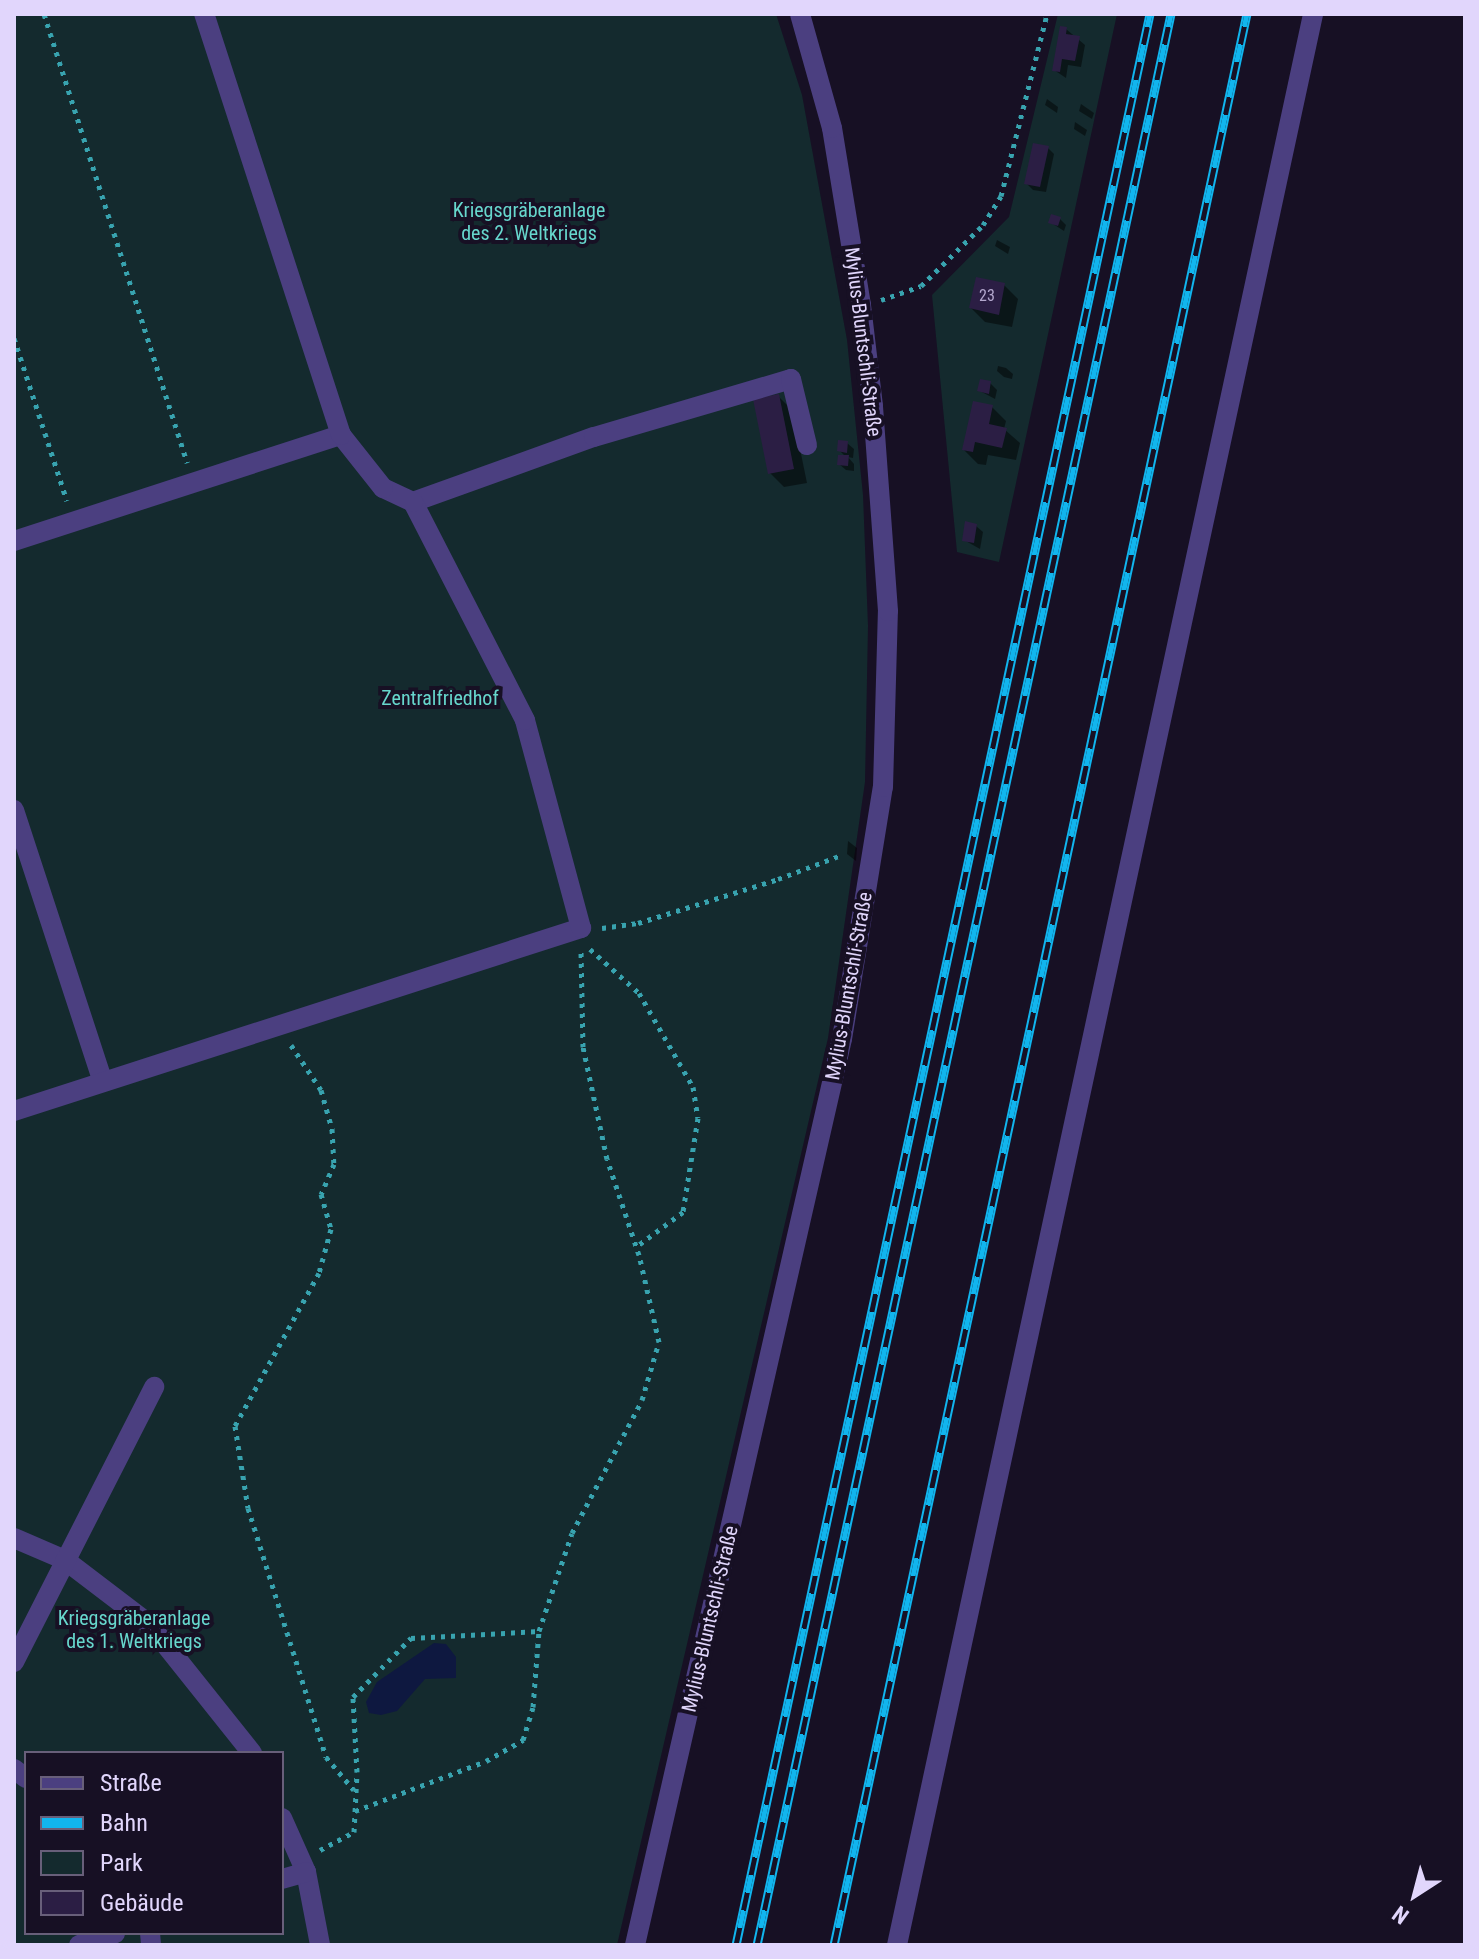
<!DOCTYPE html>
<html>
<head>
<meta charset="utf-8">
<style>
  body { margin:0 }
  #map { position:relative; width:1479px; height:1959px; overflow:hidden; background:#171024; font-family:"Roboto Condensed",sans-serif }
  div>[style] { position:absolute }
  .green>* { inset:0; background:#142a2e }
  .water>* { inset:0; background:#0e1840 }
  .shadow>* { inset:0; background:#0007 }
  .building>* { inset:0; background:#2b1e44 }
  .path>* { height:5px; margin-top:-2.5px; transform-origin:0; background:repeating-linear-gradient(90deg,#38a3af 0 4px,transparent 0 10px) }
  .minor>* { height:20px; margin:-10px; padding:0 10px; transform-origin:10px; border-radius:10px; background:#4b3f80 }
  .rail>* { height:9px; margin-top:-4.5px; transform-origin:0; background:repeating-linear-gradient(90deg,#171024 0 18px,#11b5ee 0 36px); box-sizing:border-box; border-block:2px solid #11b5ee }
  span { translate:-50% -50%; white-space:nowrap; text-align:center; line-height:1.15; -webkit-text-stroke:8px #171024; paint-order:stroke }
  .number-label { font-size:16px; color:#b4a8ce }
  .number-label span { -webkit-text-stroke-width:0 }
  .park-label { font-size:20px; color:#67d7cd }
  .street-label { font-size:20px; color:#e1d6fc }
  .frame { position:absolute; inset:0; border:16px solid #e1d6fc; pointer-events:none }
  .legend { position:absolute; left:24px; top:1751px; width:260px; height:184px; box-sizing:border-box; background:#171024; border:2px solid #685f7a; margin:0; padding:10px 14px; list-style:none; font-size:24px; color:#e1d6fc }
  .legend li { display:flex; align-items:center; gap:16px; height:40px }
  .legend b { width:40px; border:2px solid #685f7a }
  .north { position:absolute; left:1375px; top:1855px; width:80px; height:80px; -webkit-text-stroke:6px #171024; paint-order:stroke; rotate:216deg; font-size:22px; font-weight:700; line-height:32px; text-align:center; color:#e1d6fc }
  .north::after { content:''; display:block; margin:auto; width:28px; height:36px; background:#e1d6fc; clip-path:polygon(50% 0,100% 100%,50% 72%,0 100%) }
</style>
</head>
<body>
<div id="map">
  <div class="green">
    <i style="clip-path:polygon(evenodd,14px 14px,776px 14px,802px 95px,847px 340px,863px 495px,868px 626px,865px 782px,828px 1038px,617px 1945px,14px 1945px,14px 14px,26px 1753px,282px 1753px,282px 1933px,26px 1933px,26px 1753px)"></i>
    <i style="clip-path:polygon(1058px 14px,1117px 14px,999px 562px,957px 552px,932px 295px,1009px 217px)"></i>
  </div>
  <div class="water">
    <i style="clip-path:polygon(434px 1643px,446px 1644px,456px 1657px,456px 1678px,425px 1679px,397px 1711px,381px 1715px,369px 1713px,366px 1702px,377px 1682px)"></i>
  </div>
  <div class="shadow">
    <i style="clip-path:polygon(1066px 29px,1085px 45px,1081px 67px,1068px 65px,1066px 78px,1054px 70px)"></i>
    <i style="clip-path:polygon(1047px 99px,1058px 107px,1057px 113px,1045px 105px)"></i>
    <i style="clip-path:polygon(1081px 104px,1094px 113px,1092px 119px,1079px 111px)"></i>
    <i style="clip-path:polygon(1075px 122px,1087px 130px,1085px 136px,1074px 129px)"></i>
    <i style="clip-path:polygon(1048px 148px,1054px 154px,1046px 192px,1033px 190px,1026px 183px)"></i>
    <i style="clip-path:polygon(1060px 219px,1066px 225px,1064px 231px,1050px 222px)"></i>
    <i style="clip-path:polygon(997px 240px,1010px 247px,1008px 254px,995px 246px)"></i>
    <i style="clip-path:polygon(1004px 285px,1018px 299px,1012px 327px,985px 322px,971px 308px)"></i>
    <i style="clip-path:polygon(998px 366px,1006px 368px,1013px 374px,1012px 379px,1004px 377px,997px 371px)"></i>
    <i style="clip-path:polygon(990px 383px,997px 390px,995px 399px,980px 391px)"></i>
    <i style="clip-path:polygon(778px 396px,792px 410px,807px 483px,784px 487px,770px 473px)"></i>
    <i style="clip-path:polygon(992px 407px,1006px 421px,1004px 429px,1020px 443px,1016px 460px,988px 455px,986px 465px,978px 464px,964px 450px)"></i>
    <i style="clip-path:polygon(847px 443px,854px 449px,853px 458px,848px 457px,854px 464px,854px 471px,846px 470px,839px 464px,846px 457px,839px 450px)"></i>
    <i style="clip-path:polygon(976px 526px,983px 532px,980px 549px,964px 540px)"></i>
    <i style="clip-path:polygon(848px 841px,857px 848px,856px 861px,847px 854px)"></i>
  </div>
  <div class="building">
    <i style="clip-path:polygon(1060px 26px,1067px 27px,1066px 34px,1080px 36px,1075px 61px,1062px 59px,1060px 72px,1052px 71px)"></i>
    <i style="clip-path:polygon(1033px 143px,1049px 146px,1040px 187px,1024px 184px)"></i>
    <i style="clip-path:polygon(1051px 214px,1061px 217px,1058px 226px,1048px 223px)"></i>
    <i style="clip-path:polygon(976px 277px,1005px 283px,999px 315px,969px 308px)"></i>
    <i style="clip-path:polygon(980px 379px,991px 381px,989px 394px,977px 391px)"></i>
    <i style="clip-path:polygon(779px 394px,794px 469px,768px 474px,753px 399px)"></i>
    <i style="clip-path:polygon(973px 401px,993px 405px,989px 424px,1007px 428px,1002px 448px,975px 442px,973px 452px,962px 450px)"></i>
    <i style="clip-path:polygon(838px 440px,848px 441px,847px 453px,837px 451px)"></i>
    <i style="clip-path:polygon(838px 455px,849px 455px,848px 466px,837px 465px)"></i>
    <i style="clip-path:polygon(965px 521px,977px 524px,974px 543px,962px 541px)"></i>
  </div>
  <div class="path">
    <i style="left:44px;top:14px;width:471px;rotate:72.3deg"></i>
    <i style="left:881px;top:300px;width:42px;rotate:-19.3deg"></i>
    <i style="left:921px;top:286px;width:87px;rotate:-44.5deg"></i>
    <i style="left:983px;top:225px;width:34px;rotate:-58deg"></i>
    <i style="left:1001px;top:196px;width:188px;rotate:-75.8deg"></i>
    <i style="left:14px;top:338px;width:171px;rotate:72deg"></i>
    <i style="left:602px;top:928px;width:36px;rotate:-8deg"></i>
    <i style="left:638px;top:923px;width:147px;rotate:-17.4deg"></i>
    <i style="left:778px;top:879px;width:65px;rotate:-20.7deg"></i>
    <i style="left:590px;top:949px;width:66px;rotate:41.9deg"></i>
    <i style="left:639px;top:993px;width:108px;rotate:60.1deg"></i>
    <i style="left:693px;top:1087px;width:31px;rotate:81deg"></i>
    <i style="left:698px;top:1118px;width:95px;rotate:99.1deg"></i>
    <i style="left:683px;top:1212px;width:57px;rotate:143.5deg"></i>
    <i style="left:291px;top:1045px;width:54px;rotate:56.3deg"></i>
    <i style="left:321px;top:1090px;width:41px;rotate:74.2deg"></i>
    <i style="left:332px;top:1129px;width:35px;rotate:87deg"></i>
    <i style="left:334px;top:1164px;width:33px;rotate:113deg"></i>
    <i style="left:321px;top:1194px;width:36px;rotate:74deg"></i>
    <i style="left:331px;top:1229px;width:46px;rotate:105.3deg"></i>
    <i style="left:319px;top:1273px;width:175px;rotate:118.8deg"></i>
    <i style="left:235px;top:1426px;width:83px;rotate:81deg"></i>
    <i style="left:248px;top:1508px;width:261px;rotate:72.6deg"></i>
    <i style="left:326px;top:1757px;width:43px;rotate:49.7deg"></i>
    <i style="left:355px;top:1811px;width:140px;rotate:-20.9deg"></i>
    <i style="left:486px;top:1761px;width:43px;rotate:-29.6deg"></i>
    <i style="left:523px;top:1740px;width:34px;rotate:-73deg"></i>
    <i style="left:533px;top:1707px;width:76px;rotate:-85.5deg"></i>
    <i style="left:320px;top:1850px;width:38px;rotate:-28deg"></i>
    <i style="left:354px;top:1832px;width:60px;rotate:-87.1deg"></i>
    <i style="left:357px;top:1772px;width:75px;rotate:-93.1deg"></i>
    <i style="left:353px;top:1697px;width:83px;rotate:-45.5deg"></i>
    <i style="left:411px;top:1638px;width:128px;rotate:-3.1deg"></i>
    <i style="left:539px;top:1631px;width:103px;rotate:-71.4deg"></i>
    <i style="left:572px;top:1533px;width:150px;rotate:-62.2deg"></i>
    <i style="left:642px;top:1400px;width:60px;rotate:-73.7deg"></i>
    <i style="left:659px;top:1342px;width:89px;rotate:-102.9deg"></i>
    <i style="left:639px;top:1255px;width:101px;rotate:-108.4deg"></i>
    <i style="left:607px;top:1159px;width:115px;rotate:-102.1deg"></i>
    <i style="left:583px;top:1047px;width:95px;rotate:-91.2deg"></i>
  </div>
  <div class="minor">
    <i style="left:413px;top:502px;width:192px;rotate:-19.8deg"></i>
    <i style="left:594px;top:437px;width:205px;rotate:-16.4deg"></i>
    <i style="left:791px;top:379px;width:68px;rotate:76.4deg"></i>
    <i style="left:14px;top:541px;width:344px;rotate:-18deg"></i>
    <i style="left:14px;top:810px;width:286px;rotate:71.9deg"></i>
    <i style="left:14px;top:1111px;width:596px;rotate:-17.89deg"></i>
    <i style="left:581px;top:928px;width:215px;rotate:-105.1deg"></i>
    <i style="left:525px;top:720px;width:245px;rotate:-117.2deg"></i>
    <i style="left:413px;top:502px;width:33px;rotate:-155deg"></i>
    <i style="left:383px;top:488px;width:68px;rotate:-128.4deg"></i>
    <i style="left:341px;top:435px;width:443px;rotate:-108deg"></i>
    <i style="left:14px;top:1538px;width:56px;rotate:23.3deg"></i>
    <i style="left:65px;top:1560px;width:106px;rotate:37.3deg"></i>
    <i style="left:149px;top:1624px;width:165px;rotate:51.4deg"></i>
    <i style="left:14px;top:1662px;width:309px;rotate:-63deg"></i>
    <i style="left:14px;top:1769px;width:15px;rotate:37deg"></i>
    <i style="left:282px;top:1818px;width:59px;rotate:66deg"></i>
    <i style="left:306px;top:1872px;width:74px;rotate:79.1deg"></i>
    <i style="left:282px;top:1879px;width:25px;rotate:-16deg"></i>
    <i style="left:150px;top:1933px;width:12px;rotate:85deg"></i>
    <i style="left:79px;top:1945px;width:38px;rotate:-18deg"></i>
    <i style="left:635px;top:1945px;width:929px;rotate:-77.13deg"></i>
    <i style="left:842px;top:1039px;width:255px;rotate:-80.8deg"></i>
    <i style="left:883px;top:787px;width:176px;rotate:-88.4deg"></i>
    <i style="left:888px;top:611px;width:206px;rotate:-94.2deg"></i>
    <i style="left:873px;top:406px;width:102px;rotate:-96.8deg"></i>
    <i style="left:861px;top:305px;width:179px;rotate:-99.3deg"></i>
    <i style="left:832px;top:128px;width:118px;rotate:-105.7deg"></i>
    <i style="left:897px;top:1945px;width:1975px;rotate:-77.84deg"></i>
  </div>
  <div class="rail">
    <i style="left:736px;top:1945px;width:1975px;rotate:-77.9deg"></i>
    <i style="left:757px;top:1945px;width:1975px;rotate:-77.9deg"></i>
    <i style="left:834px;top:1945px;width:1975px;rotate:-77.93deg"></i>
  </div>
  <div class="number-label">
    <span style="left:987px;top:296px">23</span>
  </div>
  <div class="park-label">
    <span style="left:529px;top:222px">Kriegsgräberanlage<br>des 2. Weltkriegs</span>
    <span style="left:440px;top:698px">Zentralfriedhof</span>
    <span style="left:134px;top:1630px">Kriegsgräberanlage<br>des 1. Weltkriegs</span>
  </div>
  <div class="street-label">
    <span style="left:863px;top:342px;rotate:83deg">Mylius-Bluntschli-Straße</span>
    <span style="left:849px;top:986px;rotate:-80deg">Mylius-Bluntschli-Straße</span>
    <span style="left:710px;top:1619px;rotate:-77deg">Mylius-Bluntschli-Straße</span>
  </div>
  <div class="frame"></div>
  <ul class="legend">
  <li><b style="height:10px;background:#4b3f80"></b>Straße</li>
  <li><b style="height:10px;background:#11b5ee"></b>Bahn</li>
  <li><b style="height:22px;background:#142a2e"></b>Park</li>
  <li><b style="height:22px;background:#2b1e44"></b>Gebäude</li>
  </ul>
  <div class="north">N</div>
</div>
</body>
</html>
